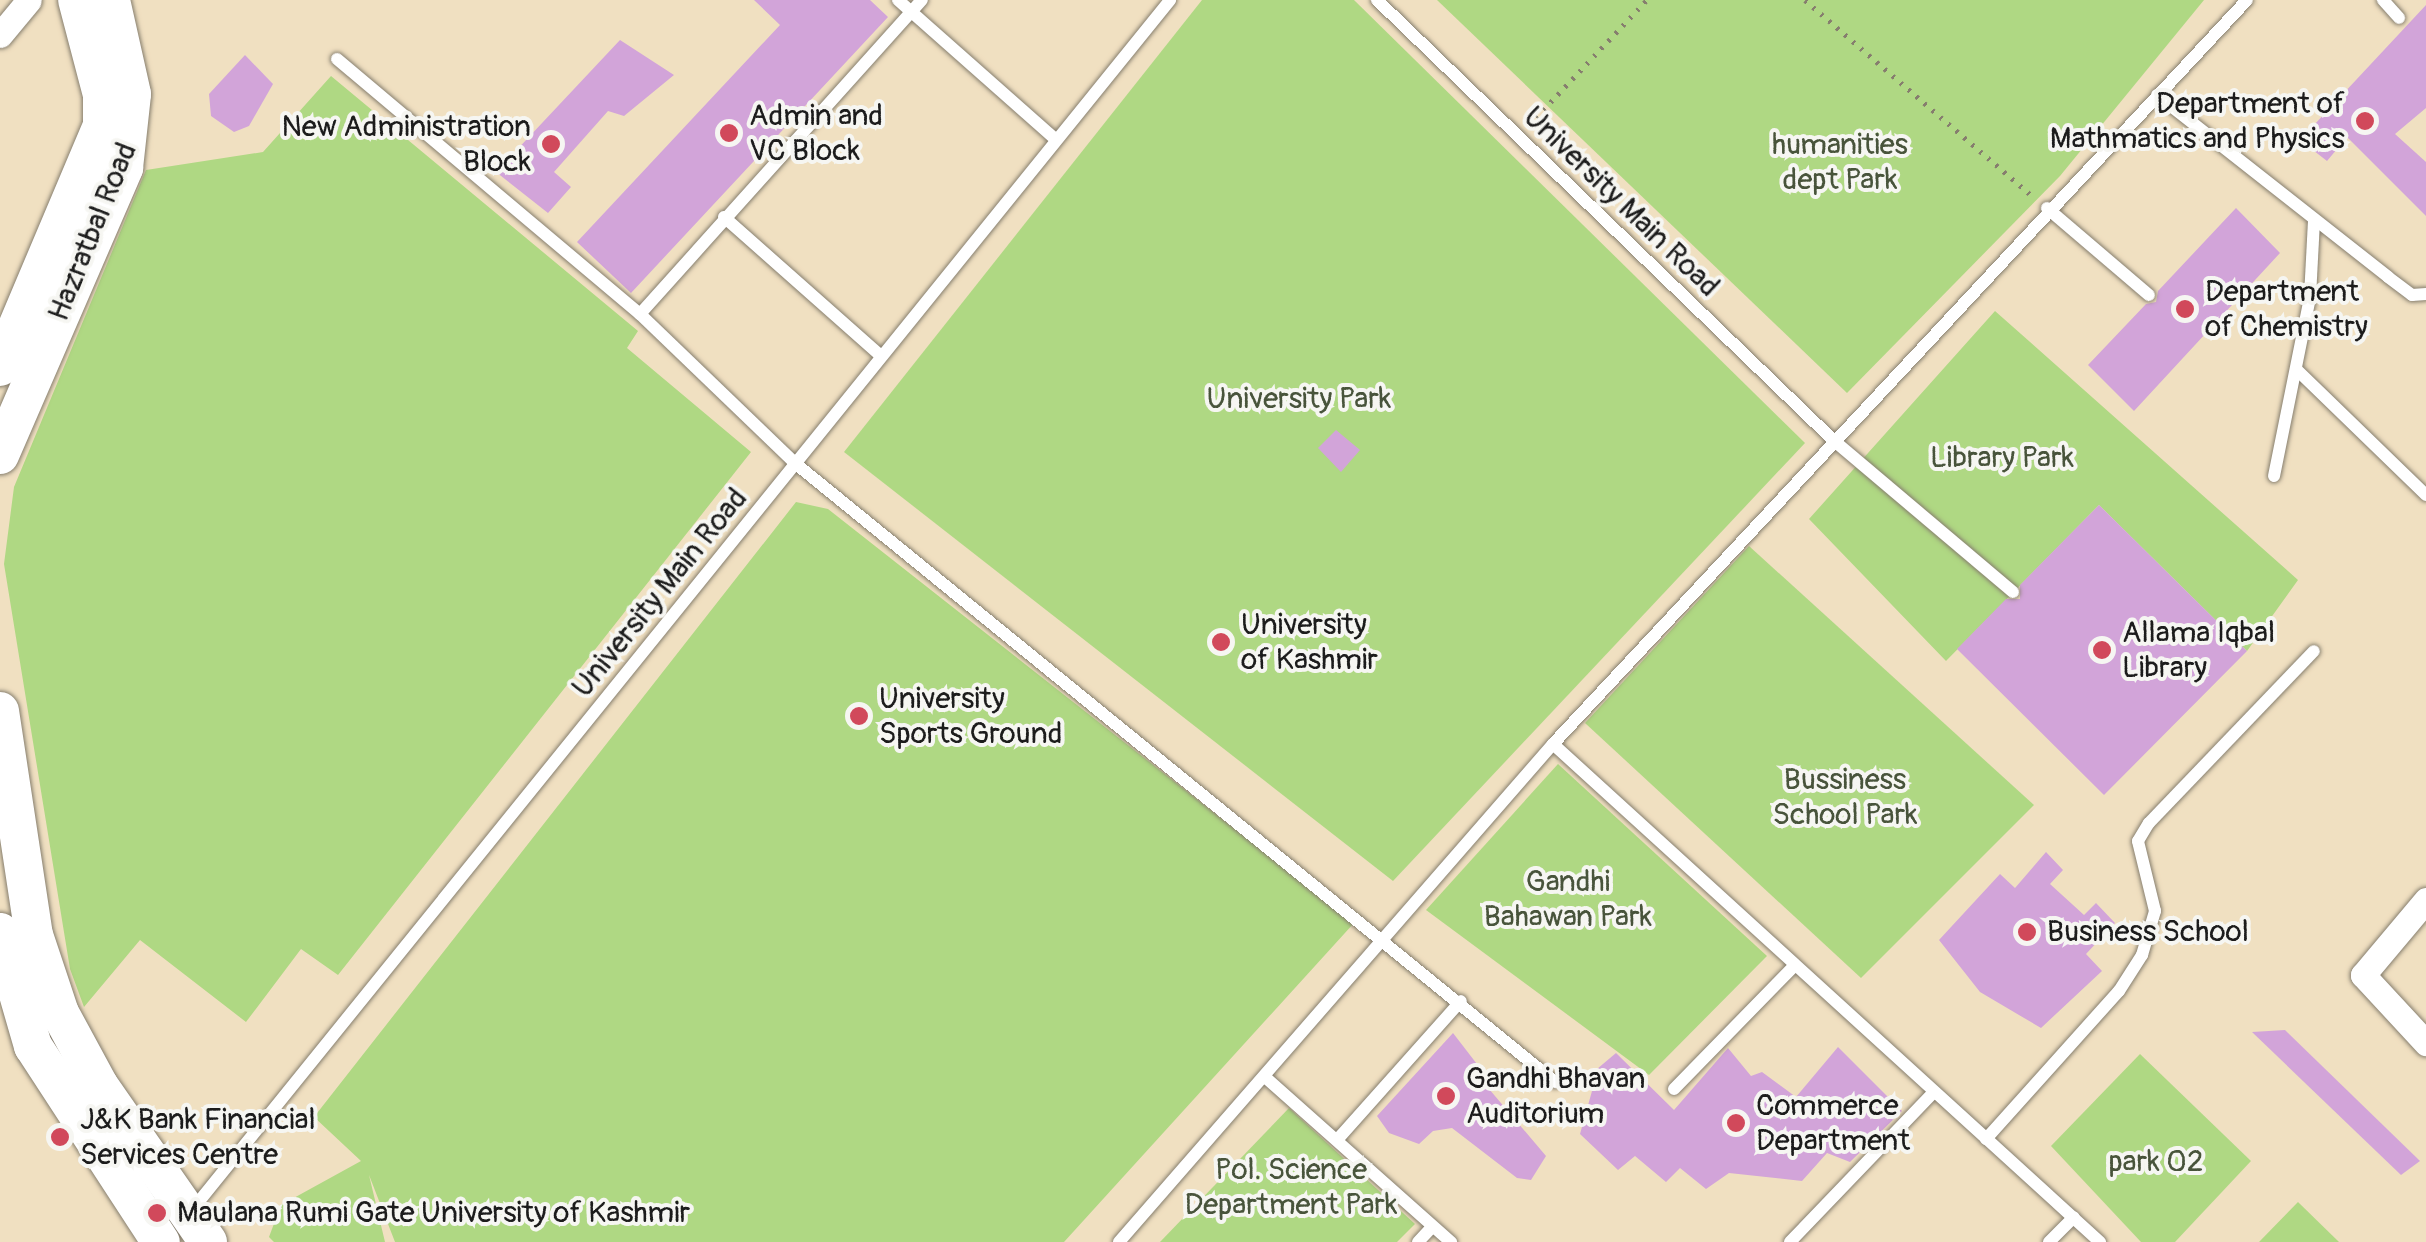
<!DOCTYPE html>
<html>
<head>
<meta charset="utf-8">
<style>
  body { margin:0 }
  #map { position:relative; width:2426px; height:1242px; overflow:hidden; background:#f0e0c1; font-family:Pangolin,sans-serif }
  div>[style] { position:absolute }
  .green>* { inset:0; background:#afd883 }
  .building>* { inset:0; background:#d2a4d9 }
  .path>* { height:5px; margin-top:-2.5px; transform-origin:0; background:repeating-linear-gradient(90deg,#867e6e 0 2.5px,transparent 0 10.5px) }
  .roads { filter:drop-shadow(0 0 2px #867e6e) drop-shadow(0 0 2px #867e6e) }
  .lane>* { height:12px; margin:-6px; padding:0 6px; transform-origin:6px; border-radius:6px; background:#fff }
  .street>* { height:25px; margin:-12.5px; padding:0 12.5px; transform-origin:12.5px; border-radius:12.5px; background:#fff }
  .secondary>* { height:38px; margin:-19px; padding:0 19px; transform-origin:19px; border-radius:19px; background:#fff }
  .dots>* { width:28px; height:28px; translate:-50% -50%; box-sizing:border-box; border:5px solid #f6f6f2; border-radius:50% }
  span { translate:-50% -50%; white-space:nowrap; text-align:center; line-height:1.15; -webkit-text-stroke:8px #f6f6f2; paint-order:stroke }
  .poi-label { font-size:30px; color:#1c1c1c }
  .right { translate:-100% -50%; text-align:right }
  .left { translate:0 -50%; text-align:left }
  .park-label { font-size:30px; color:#48543b }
  .street-label { font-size:30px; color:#1c1c1c }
</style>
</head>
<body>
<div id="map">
  <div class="green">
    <i style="clip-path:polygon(1202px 0,1354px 0,1805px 443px,1393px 881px,844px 452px)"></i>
    <i style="clip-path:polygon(1437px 0,2204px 0,2060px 176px,1847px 393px)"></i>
    <i style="clip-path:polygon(331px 76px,638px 331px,627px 348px,751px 452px,338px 975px,301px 949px,246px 1022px,140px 940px,84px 1007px,70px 969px,4px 564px,14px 487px,146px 170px,263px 152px)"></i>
    <i style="clip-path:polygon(1995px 311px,2298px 580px,2247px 651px,2099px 505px,1946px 661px,1809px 519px)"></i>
    <i style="clip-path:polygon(796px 502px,828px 509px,1354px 923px,1064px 1242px,395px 1242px,369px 1175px,385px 1242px,274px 1242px,269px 1237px,281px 1205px,361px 1161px,314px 1117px)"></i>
    <i style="clip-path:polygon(1749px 546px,2034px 805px,1861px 978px,1585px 723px)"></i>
    <i style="clip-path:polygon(1558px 764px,1767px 956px,1649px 1075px,1426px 910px)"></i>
    <i style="clip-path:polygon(2140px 1054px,2251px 1161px,2175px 1242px,2141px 1242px,2051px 1146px)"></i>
    <i style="clip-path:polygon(1289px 1108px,1415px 1224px,1397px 1242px,1160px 1242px)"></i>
    <i style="clip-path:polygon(2298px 1202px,2339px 1242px,2259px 1242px)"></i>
  </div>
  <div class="building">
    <i style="clip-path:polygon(754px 0,870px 0,888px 17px,631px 293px,577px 242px,780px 25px)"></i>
    <i style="clip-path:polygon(2426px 5px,2426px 108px,2395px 134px,2426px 162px,2426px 216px,2347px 137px,2327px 161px,2300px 140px)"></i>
    <i style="clip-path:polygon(620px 40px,674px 75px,624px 116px,608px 111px,554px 172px,571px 187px,548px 213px,496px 172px)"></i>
    <i style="clip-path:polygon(245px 55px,273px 84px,249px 126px,234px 132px,211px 116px,209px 94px)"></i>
    <i style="clip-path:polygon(2236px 208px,2280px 253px,2134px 411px,2088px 365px,2146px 304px,2156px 302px,2158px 291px)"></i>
    <i style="clip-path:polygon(1336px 430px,1360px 450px,1341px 472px,1318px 448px)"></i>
    <i style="clip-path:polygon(2099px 505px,2247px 651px,2104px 795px,1957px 649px,2006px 599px,2020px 599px,2020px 585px)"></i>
    <i style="clip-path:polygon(2046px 852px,2063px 870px,2050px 884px,2084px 915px,2096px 903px,2115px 923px,2086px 954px,2102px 971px,2041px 1028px,1980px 992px,1939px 940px,2000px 874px,2015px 888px)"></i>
    <i style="clip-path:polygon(2285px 1030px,2420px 1161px,2401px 1175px,2252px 1032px)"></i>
    <i style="clip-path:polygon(1453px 1033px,1480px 1068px,1478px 1076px,1546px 1156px,1531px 1180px,1517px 1178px,1452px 1128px,1433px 1131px,1419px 1144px,1389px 1133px,1377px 1116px)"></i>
    <i style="clip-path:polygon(1838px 1047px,1902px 1111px,1850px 1162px,1827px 1153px,1802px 1181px,1729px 1173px,1706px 1189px,1680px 1168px,1666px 1182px,1635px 1156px,1618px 1170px,1580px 1134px,1592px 1091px,1584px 1080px,1616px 1053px,1674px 1110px,1728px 1048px,1751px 1076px,1762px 1072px,1796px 1097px)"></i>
  </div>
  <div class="path">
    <i style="left:1805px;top:0;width:301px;rotate:40.8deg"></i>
    <i style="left:1529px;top:125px;width:172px;rotate:-46.7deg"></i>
  </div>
  <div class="roads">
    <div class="lane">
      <i style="left:898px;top:0;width:211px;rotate:41.5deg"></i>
      <i style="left:1377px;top:0;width:632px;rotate:43.97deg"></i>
      <i style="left:1832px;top:439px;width:237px;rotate:40.2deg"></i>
      <i style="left:2383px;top:0;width:24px;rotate:48deg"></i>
      <i style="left:337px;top:59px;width:396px;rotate:40.1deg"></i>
      <i style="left:640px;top:314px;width:216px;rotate:43.9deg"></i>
      <i style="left:796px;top:464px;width:979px;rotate:39.15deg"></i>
      <i style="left:2157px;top:95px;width:294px;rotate:38.2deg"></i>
      <i style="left:2388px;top:277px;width:30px;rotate:37deg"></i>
      <i style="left:2412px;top:295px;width:14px;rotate:-4deg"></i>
      <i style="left:2047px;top:208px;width:134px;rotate:40.5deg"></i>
      <i style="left:724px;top:217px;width:210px;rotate:41.5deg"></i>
      <i style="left:640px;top:314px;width:422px;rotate:-48.1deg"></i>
      <i style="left:2296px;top:369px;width:181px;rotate:44.1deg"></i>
      <i style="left:2274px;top:476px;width:183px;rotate:-78.6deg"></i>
      <i style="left:2310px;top:297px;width:76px;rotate:-87deg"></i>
      <i style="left:1553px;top:744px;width:740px;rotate:42.32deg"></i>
      <i style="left:1265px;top:1077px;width:249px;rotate:41.6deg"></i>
      <i style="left:1674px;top:1089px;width:173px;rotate:-45.7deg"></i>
      <i style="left:1986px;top:1139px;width:199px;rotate:-48.1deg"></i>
      <i style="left:2119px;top:991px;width:43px;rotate:-57.4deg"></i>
      <i style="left:2142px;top:955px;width:46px;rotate:-73.5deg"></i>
      <i style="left:2155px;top:911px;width:72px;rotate:-103.7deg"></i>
      <i style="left:2138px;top:841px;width:21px;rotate:-59deg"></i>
      <i style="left:2149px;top:823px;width:238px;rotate:-46.2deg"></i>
      <i style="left:1337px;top:1140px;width:186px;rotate:-48.3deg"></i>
      <i style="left:192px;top:1210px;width:1556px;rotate:-51.05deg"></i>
      <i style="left:1119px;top:1242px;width:661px;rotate:-48.93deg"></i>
      <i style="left:1553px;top:744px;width:1017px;rotate:-46.99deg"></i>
      <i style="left:1418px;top:1242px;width:18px;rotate:-47deg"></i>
      <i style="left:1790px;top:1242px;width:207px;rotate:-46.2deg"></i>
      <i style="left:2049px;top:1242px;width:35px;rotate:-45deg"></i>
    </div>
    <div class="street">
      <i style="left:0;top:35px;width:45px;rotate:-50.4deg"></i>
      <i style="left:2426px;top:900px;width:98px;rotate:130deg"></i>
      <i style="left:2363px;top:975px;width:93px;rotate:47.2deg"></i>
    </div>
    <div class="secondary">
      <i style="left:0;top:367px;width:262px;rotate:-67.1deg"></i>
      <i style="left:102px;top:126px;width:31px;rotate:-90deg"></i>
      <i style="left:102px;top:95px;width:98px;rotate:-104.7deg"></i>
      <i style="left:0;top:455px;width:313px;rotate:-66.6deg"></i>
      <i style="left:124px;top:168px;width:74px;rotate:-83.8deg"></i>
      <i style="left:132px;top:94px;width:96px;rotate:-102.6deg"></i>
      <i style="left:0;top:711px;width:227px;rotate:81.4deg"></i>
      <i style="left:34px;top:935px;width:82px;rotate:71.6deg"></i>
      <i style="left:60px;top:1013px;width:82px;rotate:61.6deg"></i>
      <i style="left:99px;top:1085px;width:191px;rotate:55.2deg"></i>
      <i style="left:0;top:932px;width:119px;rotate:73.9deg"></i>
      <i style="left:33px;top:1046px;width:234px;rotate:56.9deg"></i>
    </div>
  </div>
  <div class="dots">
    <i style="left:2365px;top:121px;background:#d1495b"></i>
    <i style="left:729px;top:133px;background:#d1495b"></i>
    <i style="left:551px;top:144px;background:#d1495b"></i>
    <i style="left:2185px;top:309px;background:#d1495b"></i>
    <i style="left:1221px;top:642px;background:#d1495b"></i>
    <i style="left:2102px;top:650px;background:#d1495b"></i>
    <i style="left:859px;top:716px;background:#d1495b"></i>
    <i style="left:2027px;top:932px;background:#d1495b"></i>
    <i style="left:1446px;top:1096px;background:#d1495b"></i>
    <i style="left:1736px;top:1123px;background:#d1495b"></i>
    <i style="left:60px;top:1137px;background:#d1495b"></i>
    <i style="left:157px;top:1213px;background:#d1495b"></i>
  </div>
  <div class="poi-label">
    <span class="right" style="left:2345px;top:121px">Department of<br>Mathmatics and Physics</span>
    <span class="left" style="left:749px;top:133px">Admin and<br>VC Block</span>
    <span class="right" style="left:531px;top:144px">New Administration<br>Block</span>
    <span class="left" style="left:2205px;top:309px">Department<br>of Chemistry</span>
    <span class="left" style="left:1241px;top:642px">University<br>of Kashmir</span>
    <span class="left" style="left:2122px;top:650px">Allama Iqbal<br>Library</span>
    <span class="left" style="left:879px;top:716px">University<br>Sports Ground</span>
    <span class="left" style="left:2047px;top:932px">Business School</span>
    <span class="left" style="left:1466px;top:1096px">Gandhi Bhavan<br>Auditorium</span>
    <span class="left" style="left:1756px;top:1123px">Commerce<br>Department</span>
    <span class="left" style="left:80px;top:1137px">J&amp;K Bank Financial<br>Services Centre</span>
    <span class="left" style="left:177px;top:1213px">Maulana Rumi Gate University of Kashmir</span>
  </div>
  <div class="park-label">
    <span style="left:1840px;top:162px">humanities<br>dept Park</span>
    <span style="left:1299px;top:399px">University Park</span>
    <span style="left:2002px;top:458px">Library Park</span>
    <span style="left:1845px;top:797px">Bussiness<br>School Park</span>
    <span style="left:1568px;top:899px">Gandhi<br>Bahawan Park</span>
    <span style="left:2156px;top:1162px">park 02</span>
    <span style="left:1291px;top:1187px">Pol. Science<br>Department Park</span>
  </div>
  <div class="street-label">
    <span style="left:1621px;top:202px;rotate:44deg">University Main Road</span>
    <span style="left:93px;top:232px;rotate:-68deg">Hazratbal Road</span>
    <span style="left:660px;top:593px;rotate:-51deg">University Main Road</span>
  </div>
</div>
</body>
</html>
